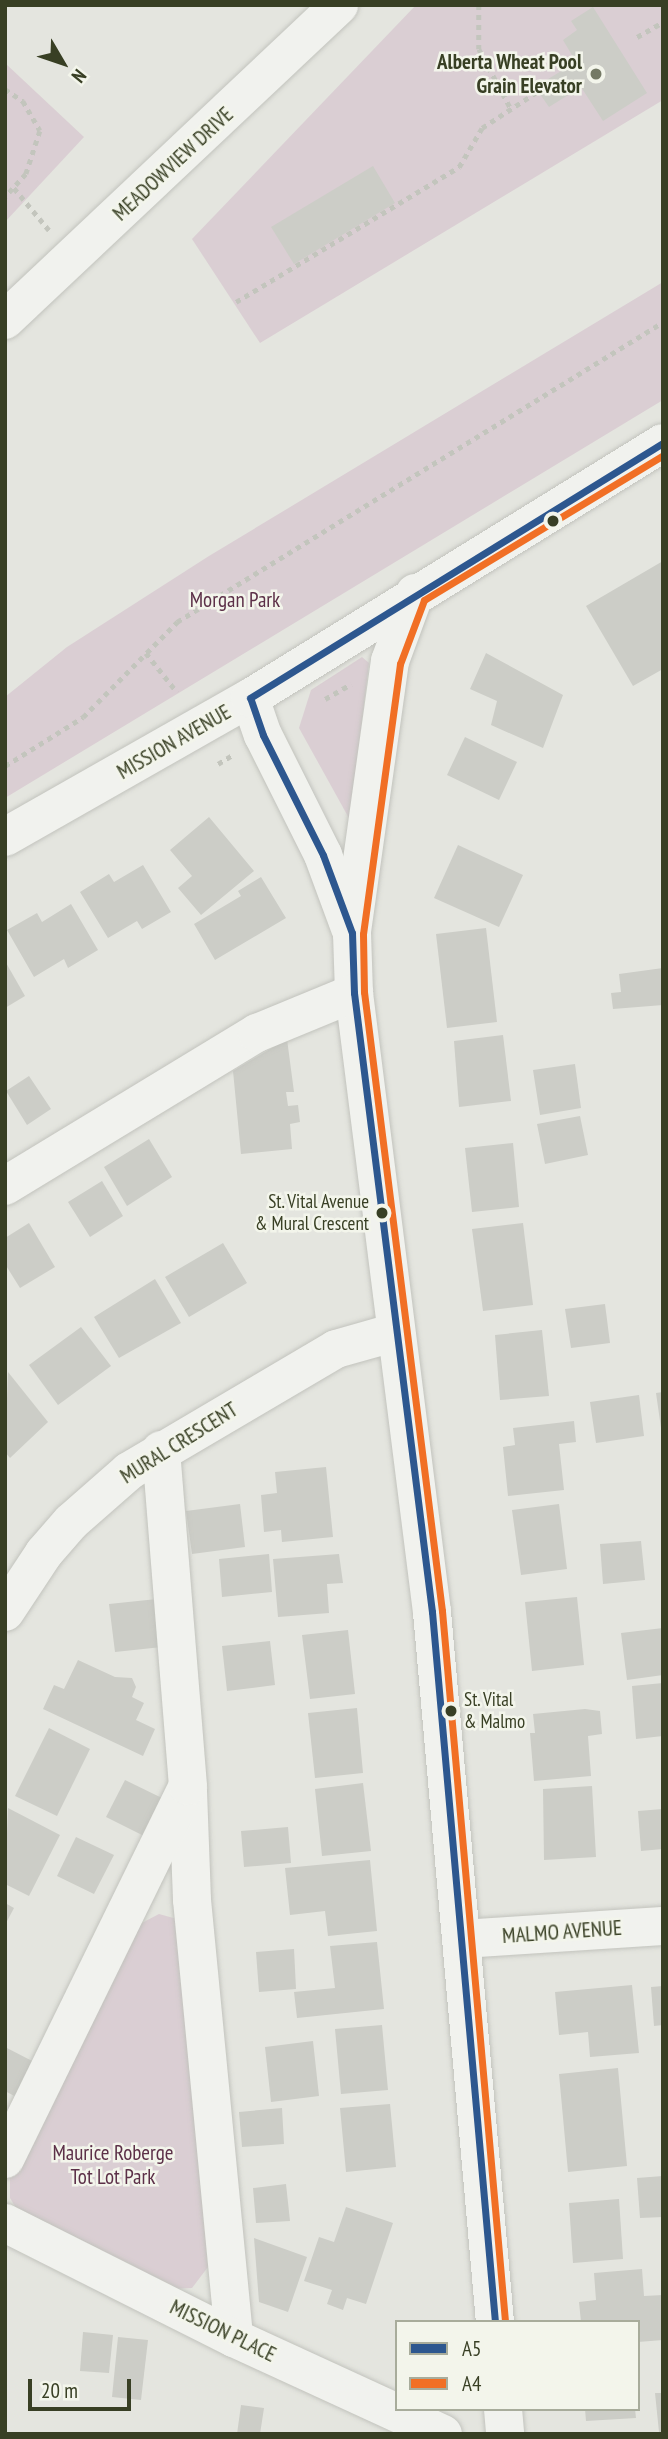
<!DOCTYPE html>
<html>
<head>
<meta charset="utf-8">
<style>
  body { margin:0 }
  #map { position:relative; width:668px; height:2439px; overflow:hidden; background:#e4e5df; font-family:"PT Sans Narrow",sans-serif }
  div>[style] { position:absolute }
  .green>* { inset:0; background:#daced3 }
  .building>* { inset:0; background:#cccdc7 }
  .path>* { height:4.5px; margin-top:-2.25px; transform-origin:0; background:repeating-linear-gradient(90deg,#c3c5bd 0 5px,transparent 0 10px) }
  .roads { filter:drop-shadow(0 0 2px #c2c3bd) drop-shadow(0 0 2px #c2c3bd) }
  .minor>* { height:38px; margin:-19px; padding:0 19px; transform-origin:19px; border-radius:19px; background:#f1f2ee }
  .bus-1>* { height:7px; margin:-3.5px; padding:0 3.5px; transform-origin:3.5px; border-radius:3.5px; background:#2d578f }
  .bus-2>* { height:7px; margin:-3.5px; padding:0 3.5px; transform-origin:3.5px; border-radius:3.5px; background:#f16f25 }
  .dots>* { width:19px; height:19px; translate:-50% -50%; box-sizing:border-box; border:4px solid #f3f5eb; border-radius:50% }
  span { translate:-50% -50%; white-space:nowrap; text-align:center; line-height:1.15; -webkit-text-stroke:5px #f3f5eb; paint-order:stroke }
  .bus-label { font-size:19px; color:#383f24 }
  .right { translate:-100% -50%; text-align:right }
  .left { translate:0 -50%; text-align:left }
  .poi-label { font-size:21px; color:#383f24; font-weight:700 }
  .street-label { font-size:21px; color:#383f24 }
  .park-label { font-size:21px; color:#5c3048 }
  .frame { position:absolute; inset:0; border:7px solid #383f24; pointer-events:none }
  .legend { position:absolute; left:395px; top:2320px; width:245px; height:91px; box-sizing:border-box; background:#f3f5eb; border:2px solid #a8ac9b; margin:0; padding:9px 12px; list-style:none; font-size:21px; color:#383f24 }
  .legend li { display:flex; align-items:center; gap:14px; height:35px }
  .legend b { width:35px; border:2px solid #a8ac9b }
  .north { position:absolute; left:28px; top:28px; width:70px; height:70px; -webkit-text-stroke:5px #f3f5eb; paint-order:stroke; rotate:129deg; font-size:19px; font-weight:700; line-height:28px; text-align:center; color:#383f24 }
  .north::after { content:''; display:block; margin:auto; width:24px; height:32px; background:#383f24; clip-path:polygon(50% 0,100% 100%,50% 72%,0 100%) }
  .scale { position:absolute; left:28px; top:2379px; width:103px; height:32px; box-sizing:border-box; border:4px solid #383f24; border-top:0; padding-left:9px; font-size:21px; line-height:24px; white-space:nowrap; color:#383f24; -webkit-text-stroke:5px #f3f5eb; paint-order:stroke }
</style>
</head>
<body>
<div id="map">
  <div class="green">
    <i style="clip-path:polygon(416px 5px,663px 5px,663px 100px,260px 343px,192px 239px)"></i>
    <i style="clip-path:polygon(5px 63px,84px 137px,5px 222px)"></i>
    <i style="clip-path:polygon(663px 282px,663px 400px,5px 798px,5px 697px,67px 647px,209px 556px)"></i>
    <i style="clip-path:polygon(362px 657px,369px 663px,350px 820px,299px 728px,311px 690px)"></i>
    <i style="clip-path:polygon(159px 1914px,177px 1919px,208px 2267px,192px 2288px,168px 2289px,19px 2213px,10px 2198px,10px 2177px,125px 1947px,138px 1925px)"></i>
  </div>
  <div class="building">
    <i style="clip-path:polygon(593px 7px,647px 93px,603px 121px,581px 87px,549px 107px,535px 87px,576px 62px,563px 40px,577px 30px,571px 21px)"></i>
    <i style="clip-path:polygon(373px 166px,395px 203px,294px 264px,271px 227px)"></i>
    <i style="clip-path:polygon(663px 561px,663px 669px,633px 686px,586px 606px)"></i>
    <i style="clip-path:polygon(486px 653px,563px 695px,543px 748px,491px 725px,497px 701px,470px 689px)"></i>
    <i style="clip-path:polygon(465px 737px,517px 762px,499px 800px,447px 775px)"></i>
    <i style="clip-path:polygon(209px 817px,254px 871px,201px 915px,178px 888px,192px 876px,170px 850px)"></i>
    <i style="clip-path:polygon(458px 845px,523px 875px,499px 927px,434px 898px)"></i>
    <i style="clip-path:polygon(143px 865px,171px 912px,142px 929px,137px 921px,108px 938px,80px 892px,109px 874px,114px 882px)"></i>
    <i style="clip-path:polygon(261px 877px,286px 918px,215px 960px,194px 924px,241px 896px,238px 891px)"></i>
    <i style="clip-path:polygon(71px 904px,98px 950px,68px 968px,64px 959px,34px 977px,7px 930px,37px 913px,42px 922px)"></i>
    <i style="clip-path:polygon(486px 928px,497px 1022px,447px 1028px,436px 934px)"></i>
    <i style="clip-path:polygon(5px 961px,25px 996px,5px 1008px)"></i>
    <i style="clip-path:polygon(663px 968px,663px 1005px,613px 1009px,611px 993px,621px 992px,619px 974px)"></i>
    <i style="clip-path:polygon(503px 1035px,511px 1101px,459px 1107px,454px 1041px)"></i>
    <i style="clip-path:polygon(287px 1039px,294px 1092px,286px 1092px,288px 1106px,298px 1105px,300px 1122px,290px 1124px,292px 1149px,241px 1154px,233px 1071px)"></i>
    <i style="clip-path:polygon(575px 1064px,581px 1108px,540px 1115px,533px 1070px)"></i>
    <i style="clip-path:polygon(29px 1076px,51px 1109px,27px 1125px,6px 1091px)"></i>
    <i style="clip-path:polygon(580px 1116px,588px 1155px,545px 1164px,537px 1124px)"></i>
    <i style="clip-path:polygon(149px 1139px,172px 1177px,127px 1206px,104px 1167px)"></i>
    <i style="clip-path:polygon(513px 1143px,519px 1207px,472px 1212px,465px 1148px)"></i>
    <i style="clip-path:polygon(102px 1181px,123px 1216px,90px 1237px,68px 1202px)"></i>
    <i style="clip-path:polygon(29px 1223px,55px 1267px,20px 1288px,5px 1264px,5px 1238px)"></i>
    <i style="clip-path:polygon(523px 1223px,533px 1305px,483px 1311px,472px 1229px)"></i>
    <i style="clip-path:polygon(223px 1243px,247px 1283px,189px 1317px,165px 1277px)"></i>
    <i style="clip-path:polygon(155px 1279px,181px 1323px,119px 1358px,94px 1317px)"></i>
    <i style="clip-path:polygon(605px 1304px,610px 1343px,571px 1348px,565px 1309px)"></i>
    <i style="clip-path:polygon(81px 1327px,111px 1366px,58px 1405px,29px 1365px)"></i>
    <i style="clip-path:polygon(542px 1330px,549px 1396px,500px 1400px,495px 1335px)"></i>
    <i style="clip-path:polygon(8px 1372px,48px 1422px,10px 1458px,5px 1452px)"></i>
    <i style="clip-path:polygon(663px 1392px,663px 1428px,661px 1428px,656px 1393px)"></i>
    <i style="clip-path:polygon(639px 1395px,644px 1436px,596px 1443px,590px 1402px)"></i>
    <i style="clip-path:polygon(574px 1421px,576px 1442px,559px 1444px,564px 1490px,508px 1496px,503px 1447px,515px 1445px,513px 1428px)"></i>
    <i style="clip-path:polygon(326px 1467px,333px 1537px,282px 1542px,281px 1530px,264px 1532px,261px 1495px,277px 1493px,275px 1472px)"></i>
    <i style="clip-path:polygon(240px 1504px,245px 1547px,192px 1554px,186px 1511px)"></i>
    <i style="clip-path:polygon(559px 1504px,567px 1569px,521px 1575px,512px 1510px)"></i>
    <i style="clip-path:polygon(641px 1541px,645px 1580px,603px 1584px,600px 1544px)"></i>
    <i style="clip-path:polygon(269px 1554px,272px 1592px,222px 1597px,219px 1559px)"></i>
    <i style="clip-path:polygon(339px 1554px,343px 1583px,327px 1584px,329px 1613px,278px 1617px,273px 1559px)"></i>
    <i style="clip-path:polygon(577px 1597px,584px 1665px,532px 1671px,525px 1602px)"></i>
    <i style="clip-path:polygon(157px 1599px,162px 1647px,115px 1652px,109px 1604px)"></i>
    <i style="clip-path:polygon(663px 1628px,663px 1675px,627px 1680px,621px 1633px)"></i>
    <i style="clip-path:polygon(348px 1630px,355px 1694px,310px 1699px,302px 1635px)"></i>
    <i style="clip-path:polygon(270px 1641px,275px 1685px,227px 1691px,222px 1646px)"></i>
    <i style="clip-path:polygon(78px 1660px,115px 1677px,132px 1678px,136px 1687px,132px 1697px,144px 1703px,136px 1720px,155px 1729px,143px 1756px,43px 1709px,54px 1685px,64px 1689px)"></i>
    <i style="clip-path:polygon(663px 1683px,663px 1736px,636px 1739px,632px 1686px)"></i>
    <i style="clip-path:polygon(357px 1708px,363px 1773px,315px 1778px,308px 1713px)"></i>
    <i style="clip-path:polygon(585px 1709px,600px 1711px,602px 1734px,588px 1736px,591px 1776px,534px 1781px,530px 1733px,535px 1733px,533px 1714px)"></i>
    <i style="clip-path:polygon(49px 1728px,90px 1749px,57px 1816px,15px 1796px)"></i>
    <i style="clip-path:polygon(125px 1780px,164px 1799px,146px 1837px,106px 1817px)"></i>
    <i style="clip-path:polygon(363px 1783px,371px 1851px,322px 1856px,315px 1789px)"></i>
    <i style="clip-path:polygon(592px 1786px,596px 1857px,544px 1860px,543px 1789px)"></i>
    <i style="clip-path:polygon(8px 1808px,60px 1835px,29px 1896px,5px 1884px)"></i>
    <i style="clip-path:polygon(663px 1809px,663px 1849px,641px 1851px,638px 1811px)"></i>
    <i style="clip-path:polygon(288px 1827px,291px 1863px,244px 1867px,241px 1831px)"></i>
    <i style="clip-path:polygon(76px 1837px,114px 1855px,94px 1894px,57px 1876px)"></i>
    <i style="clip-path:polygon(370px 1860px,377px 1931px,328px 1936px,325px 1911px,290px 1915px,285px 1868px)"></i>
    <i style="clip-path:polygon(5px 1903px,14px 1908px,5px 1925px)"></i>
    <i style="clip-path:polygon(377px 1942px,384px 2009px,297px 2018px,294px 1992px,335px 1988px,330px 1946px)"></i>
    <i style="clip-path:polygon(294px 1949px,296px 1989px,259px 1992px,256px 1952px)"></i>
    <i style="clip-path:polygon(632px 1985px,639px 2053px,590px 2057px,588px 2032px,559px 2035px,555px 1992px)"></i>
    <i style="clip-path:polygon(663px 1986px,663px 2025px,654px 2026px,651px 1987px)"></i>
    <i style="clip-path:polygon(382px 2025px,388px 2090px,341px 2094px,335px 2029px)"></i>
    <i style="clip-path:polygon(313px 2041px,319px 2096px,271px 2102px,265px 2047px)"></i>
    <i style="clip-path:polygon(5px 2047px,36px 2063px,18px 2098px,5px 2091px)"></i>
    <i style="clip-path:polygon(618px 2068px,627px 2166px,568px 2172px,559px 2074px)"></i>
    <i style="clip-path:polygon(390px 2104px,396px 2167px,346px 2172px,340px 2108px)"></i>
    <i style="clip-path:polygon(282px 2108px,284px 2144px,242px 2147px,239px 2112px)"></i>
    <i style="clip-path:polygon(663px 2176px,663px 2217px,640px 2218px,637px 2178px)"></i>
    <i style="clip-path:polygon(286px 2184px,290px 2221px,256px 2223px,253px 2188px)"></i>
    <i style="clip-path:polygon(619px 2199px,623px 2259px,573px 2263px,569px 2203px)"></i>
    <i style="clip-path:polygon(346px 2207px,393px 2223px,366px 2304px,347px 2298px,343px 2310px,327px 2304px,332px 2290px,304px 2281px,319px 2237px,334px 2242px)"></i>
    <i style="clip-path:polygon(254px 2238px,307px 2257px,288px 2312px,259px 2302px)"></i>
    <i style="clip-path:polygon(642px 2269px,644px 2296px,663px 2295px,663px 2340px,638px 2342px,638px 2322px,581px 2322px,579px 2302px,596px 2300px,594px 2273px)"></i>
    <i style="clip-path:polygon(83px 2332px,113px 2335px,109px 2373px,80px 2371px)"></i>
    <i style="clip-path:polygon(118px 2337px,148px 2340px,141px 2400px,112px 2397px)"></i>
    <i style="clip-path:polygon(655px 2393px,663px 2393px,663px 2432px,659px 2432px)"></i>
    <i style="clip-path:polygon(241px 2405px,264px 2408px,260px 2434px,237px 2434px)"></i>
    <i style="clip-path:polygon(585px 2409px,635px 2409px,636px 2418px,586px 2421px)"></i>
  </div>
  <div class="path">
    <i style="left:479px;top:5px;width:44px;rotate:90deg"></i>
    <i style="left:479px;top:49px;width:68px;rotate:61.9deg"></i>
    <i style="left:637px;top:37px;width:30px;rotate:-30deg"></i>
    <i style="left:5px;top:89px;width:22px;rotate:34deg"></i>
    <i style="left:23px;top:101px;width:34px;rotate:60deg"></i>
    <i style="left:40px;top:131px;width:45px;rotate:108deg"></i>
    <i style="left:26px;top:174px;width:31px;rotate:132deg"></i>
    <i style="left:14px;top:188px;width:55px;rotate:50.2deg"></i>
    <i style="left:236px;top:302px;width:261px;rotate:-31.2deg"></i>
    <i style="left:459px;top:167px;width:45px;rotate:-59.5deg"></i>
    <i style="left:482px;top:128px;width:64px;rotate:-33.4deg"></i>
    <i style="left:146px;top:653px;width:50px;rotate:51.5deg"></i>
    <i style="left:325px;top:699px;width:30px;rotate:-30deg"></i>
    <i style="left:218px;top:764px;width:19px;rotate:-32deg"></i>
    <i style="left:5px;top:766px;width:92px;rotate:-32.1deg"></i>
    <i style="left:83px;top:717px;width:134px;rotate:-45.3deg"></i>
    <i style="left:177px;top:622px;width:571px;rotate:-31.69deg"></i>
  </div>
  <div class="roads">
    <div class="minor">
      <i style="left:5px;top:320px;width:459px;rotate:-43.3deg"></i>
      <i style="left:415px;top:593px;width:72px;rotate:110.2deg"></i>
      <i style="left:390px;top:661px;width:275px;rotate:98deg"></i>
      <i style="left:352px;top:933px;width:60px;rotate:88.1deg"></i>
      <i style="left:354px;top:993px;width:624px;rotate:82.82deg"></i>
      <i style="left:432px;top:1612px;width:713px;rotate:84.93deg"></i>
      <i style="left:250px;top:698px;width:39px;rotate:71deg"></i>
      <i style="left:263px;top:735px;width:134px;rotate:63.4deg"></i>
      <i style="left:323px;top:855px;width:78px;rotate:69.7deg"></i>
      <i style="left:5px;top:837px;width:282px;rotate:-29.6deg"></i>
      <i style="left:250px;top:698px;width:485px;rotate:-31.7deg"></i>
      <i style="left:5px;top:1186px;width:295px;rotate:-31.3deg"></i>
      <i style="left:257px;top:1033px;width:105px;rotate:-22.4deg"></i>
      <i style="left:5px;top:1612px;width:71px;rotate:-56.5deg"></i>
      <i style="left:44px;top:1553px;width:41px;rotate:-48.9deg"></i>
      <i style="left:71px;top:1522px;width:77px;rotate:-41.3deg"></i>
      <i style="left:129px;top:1471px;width:240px;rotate:-30.5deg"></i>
      <i style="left:336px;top:1349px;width:62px;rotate:-15.8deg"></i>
      <i style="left:188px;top:1791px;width:109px;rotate:87.9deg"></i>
      <i style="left:192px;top:1900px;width:440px;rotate:84.5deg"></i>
      <i style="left:462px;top:1939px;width:201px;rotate:-3.7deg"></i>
      <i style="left:5px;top:2159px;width:415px;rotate:-63.9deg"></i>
      <i style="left:188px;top:1786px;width:337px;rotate:-94.6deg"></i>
      <i style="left:5px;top:2223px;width:256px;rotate:26.7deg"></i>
      <i style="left:234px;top:2338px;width:230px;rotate:24.7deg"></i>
      <i style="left:503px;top:2409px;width:25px;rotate:85deg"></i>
    </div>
  </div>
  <div class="bus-1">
    <i style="left:495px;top:2322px;width:713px;rotate:-95.07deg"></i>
    <i style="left:432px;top:1612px;width:624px;rotate:-97.18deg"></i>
    <i style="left:354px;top:993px;width:60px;rotate:-91.9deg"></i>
    <i style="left:352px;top:933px;width:83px;rotate:-110.4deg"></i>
    <i style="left:323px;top:855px;width:134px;rotate:-116.6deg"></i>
    <i style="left:263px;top:735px;width:39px;rotate:-109deg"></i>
    <i style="left:250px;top:698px;width:485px;rotate:-31.7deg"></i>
  </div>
  <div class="bus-2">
    <i style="left:505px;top:2321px;width:713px;rotate:-95.07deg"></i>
    <i style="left:442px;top:1611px;width:624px;rotate:-97.18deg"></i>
    <i style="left:364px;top:992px;width:58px;rotate:-91deg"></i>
    <i style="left:363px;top:934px;width:273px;rotate:-82.2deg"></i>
    <i style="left:400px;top:664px;width:68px;rotate:-69.4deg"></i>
    <i style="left:424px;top:600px;width:280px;rotate:-31.2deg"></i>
  </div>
  <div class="dots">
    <i style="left:596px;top:74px;background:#747965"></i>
    <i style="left:553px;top:521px;background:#383f24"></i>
    <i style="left:382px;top:1213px;background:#383f24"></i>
    <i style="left:451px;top:1711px;background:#383f24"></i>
  </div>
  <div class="bus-label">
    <span class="right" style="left:369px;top:1213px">St. Vital Avenue<br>&amp; Mural Crescent</span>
    <span class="left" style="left:464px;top:1711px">St. Vital<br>&amp; Malmo</span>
  </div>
  <div class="poi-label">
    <span class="right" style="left:582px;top:74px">Alberta Wheat Pool<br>Grain Elevator</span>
  </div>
  <div class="street-label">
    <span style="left:173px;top:164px;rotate:-43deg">MEADOWVIEW DRIVE</span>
    <span style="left:174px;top:742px;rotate:-30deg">MISSION AVENUE</span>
    <span style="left:179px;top:1443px;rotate:-32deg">MURAL CRESCENT</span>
    <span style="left:562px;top:1932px;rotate:-4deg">MALMO AVENUE</span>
    <span style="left:223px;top:2331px;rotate:26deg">MISSION PLACE</span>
  </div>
  <div class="park-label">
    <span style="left:235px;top:600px">Morgan Park</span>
    <span style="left:113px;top:2165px">Maurice Roberge<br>Tot Lot Park</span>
  </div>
  <div class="frame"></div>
  <ul class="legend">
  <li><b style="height:9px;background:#2d578f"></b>A5</li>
  <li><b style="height:9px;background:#f16f25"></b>A4</li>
  </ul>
  <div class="north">N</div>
  <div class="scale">20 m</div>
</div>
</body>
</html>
